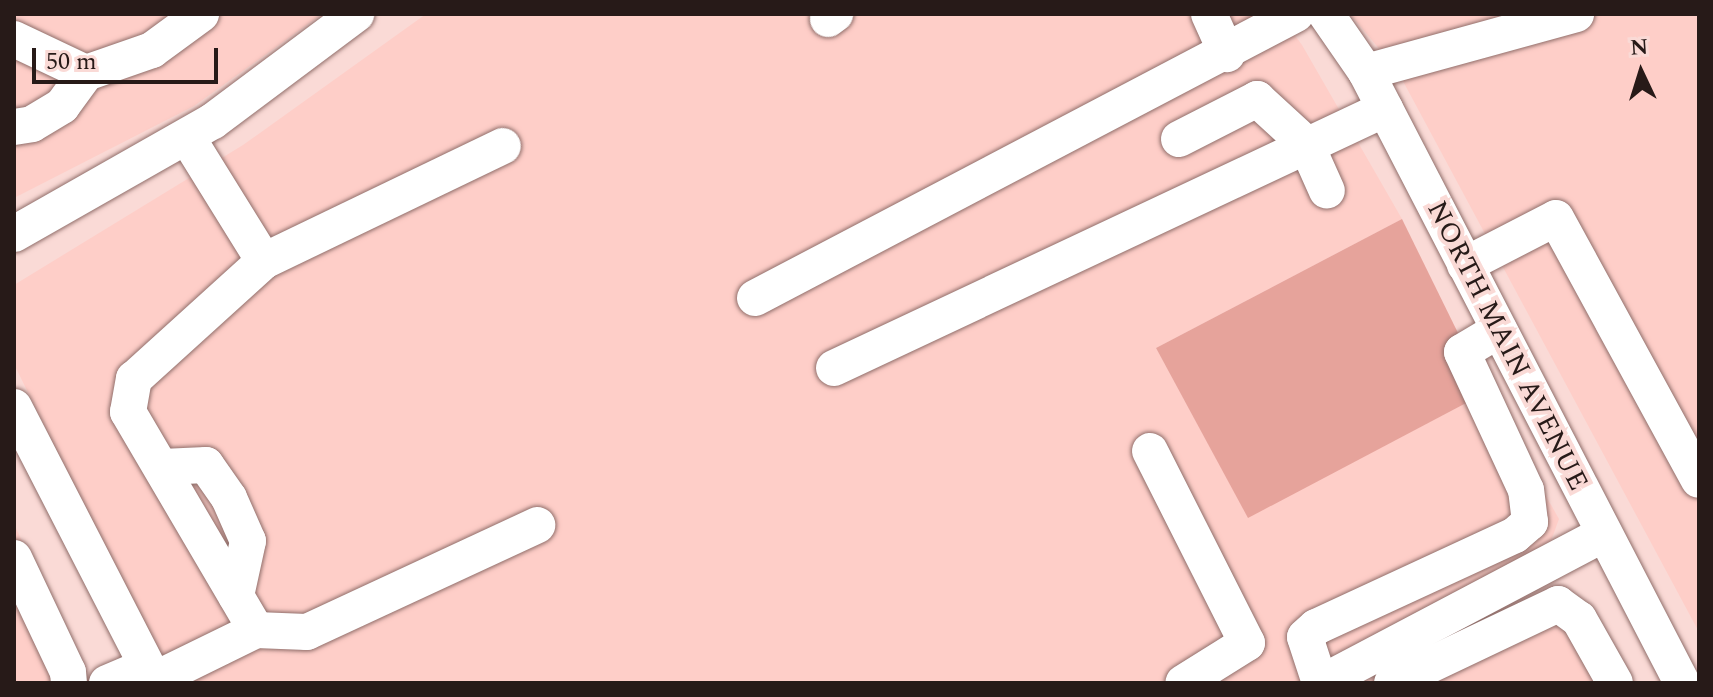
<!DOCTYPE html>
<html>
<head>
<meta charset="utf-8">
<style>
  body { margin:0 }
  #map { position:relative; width:1713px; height:697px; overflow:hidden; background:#fadad6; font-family:Spectral,serif }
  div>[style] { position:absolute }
  .built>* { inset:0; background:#fecec8 }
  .green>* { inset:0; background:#e6a39b }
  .roads { filter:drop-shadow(0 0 2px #906e6a) drop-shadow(0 0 2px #906e6a) }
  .minor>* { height:36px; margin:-18px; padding:0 18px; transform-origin:18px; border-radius:18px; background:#fff }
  span { translate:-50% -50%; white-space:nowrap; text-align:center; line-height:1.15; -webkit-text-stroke:8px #fadad6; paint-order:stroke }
  .street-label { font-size:28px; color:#271a18 }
  .frame { position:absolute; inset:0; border:16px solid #271a18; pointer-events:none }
  .north { position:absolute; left:1601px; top:32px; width:80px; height:80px; -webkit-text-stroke:6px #fadad6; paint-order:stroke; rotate:356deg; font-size:22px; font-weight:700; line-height:32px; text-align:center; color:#271a18 }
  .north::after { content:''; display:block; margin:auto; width:28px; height:36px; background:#271a18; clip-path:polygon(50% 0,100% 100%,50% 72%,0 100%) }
  .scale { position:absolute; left:32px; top:48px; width:186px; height:36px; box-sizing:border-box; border:4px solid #271a18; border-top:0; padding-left:10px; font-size:24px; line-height:28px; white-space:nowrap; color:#271a18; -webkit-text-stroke:6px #fadad6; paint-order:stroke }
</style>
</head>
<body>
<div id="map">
  <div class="built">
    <i style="clip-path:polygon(14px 14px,322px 14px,194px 106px,14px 198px)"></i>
    <i style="clip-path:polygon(426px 14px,1279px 14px,1302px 45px,1402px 219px,1156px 348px,1248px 517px,1487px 392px,1559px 519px,1545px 557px,1304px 683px,171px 683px,14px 364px,14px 285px,243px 145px)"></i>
    <i style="clip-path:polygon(1350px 14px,1699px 14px,1699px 632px,1397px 70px)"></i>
    <i style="clip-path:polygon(14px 524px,89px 683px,14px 683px)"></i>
    <i style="clip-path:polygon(1531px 598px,1624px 683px,1363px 683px)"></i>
  </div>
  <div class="green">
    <i style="clip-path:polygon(1402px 219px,1487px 392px,1248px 518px,1156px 348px)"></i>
  </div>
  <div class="roads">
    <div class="minor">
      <i style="left:1209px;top:14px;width:44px;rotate:65.8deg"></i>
      <i style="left:1326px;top:14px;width:70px;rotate:55.4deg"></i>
      <i style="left:1366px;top:72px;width:688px;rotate:62.65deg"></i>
      <i style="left:828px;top:19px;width:9px;rotate:-36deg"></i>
      <i style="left:14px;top:39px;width:80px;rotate:25.3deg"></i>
      <i style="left:86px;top:73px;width:70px;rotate:-19.2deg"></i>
      <i style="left:152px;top:50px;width:61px;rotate:-36.3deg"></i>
      <i style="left:1366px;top:72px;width:218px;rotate:-15.4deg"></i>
      <i style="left:14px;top:127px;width:18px;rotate:-9deg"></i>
      <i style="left:32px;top:124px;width:35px;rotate:-31deg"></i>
      <i style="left:62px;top:106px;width:41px;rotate:-54deg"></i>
      <i style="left:187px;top:137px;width:146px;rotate:58.2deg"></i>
      <i style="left:1179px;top:139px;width:88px;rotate:-27.1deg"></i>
      <i style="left:1257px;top:99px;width:67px;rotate:42.6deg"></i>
      <i style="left:1306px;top:144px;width:51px;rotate:65.9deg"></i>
      <i style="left:14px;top:234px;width:229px;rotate:-29.6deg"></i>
      <i style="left:213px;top:121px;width:179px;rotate:-36.8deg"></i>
      <i style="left:1465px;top:265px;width:102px;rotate:-27.3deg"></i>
      <i style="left:1556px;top:218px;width:298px;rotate:61.4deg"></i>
      <i style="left:755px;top:298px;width:611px;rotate:-27.7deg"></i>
      <i style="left:834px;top:368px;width:609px;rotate:-25.18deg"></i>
      <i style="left:14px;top:407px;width:310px;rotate:62.8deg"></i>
      <i style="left:1150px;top:451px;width:215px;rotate:63.2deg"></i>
      <i style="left:1247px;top:643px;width:75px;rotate:148deg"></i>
      <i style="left:162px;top:467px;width:44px;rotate:-2.6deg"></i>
      <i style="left:206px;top:465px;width:40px;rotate:55.1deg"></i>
      <i style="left:229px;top:498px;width:47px;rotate:66.2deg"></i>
      <i style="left:248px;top:541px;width:56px;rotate:102.3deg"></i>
      <i style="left:14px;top:558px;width:126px;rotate:64.7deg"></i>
      <i style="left:68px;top:672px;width:11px;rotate:85deg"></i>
      <i style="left:256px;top:630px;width:253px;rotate:-120.4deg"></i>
      <i style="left:128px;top:412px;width:34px;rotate:-80deg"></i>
      <i style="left:134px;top:379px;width:176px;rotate:-42.2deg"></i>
      <i style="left:264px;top:261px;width:265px;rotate:-25.7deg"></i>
      <i style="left:154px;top:680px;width:114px;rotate:-26.1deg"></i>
      <i style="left:256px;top:630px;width:51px;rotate:2.2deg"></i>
      <i style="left:307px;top:632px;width:254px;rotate:-24.9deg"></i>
      <i style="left:107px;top:683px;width:43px;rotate:-23deg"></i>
      <i style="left:1320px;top:683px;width:48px;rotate:-108.1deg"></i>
      <i style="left:1305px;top:637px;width:15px;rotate:-42deg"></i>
      <i style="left:1316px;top:627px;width:219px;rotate:-24.8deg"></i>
      <i style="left:1515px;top:535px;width:20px;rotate:-41deg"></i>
      <i style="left:1530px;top:522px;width:32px;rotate:-97deg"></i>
      <i style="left:1526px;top:490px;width:152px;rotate:-114.9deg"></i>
      <i style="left:1462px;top:352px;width:43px;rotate:-30.7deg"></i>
      <i style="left:1321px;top:683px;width:320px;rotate:-27.8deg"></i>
      <i style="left:1392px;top:683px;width:184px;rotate:-25.4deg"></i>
      <i style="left:1558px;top:604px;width:26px;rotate:36deg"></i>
      <i style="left:1579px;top:619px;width:73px;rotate:60.6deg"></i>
    </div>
  </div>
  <div class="street-label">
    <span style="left:1507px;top:346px;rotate:63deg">NORTH MAIN AVENUE</span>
  </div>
  <div class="frame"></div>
  <div class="north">N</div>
  <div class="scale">50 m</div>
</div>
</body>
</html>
